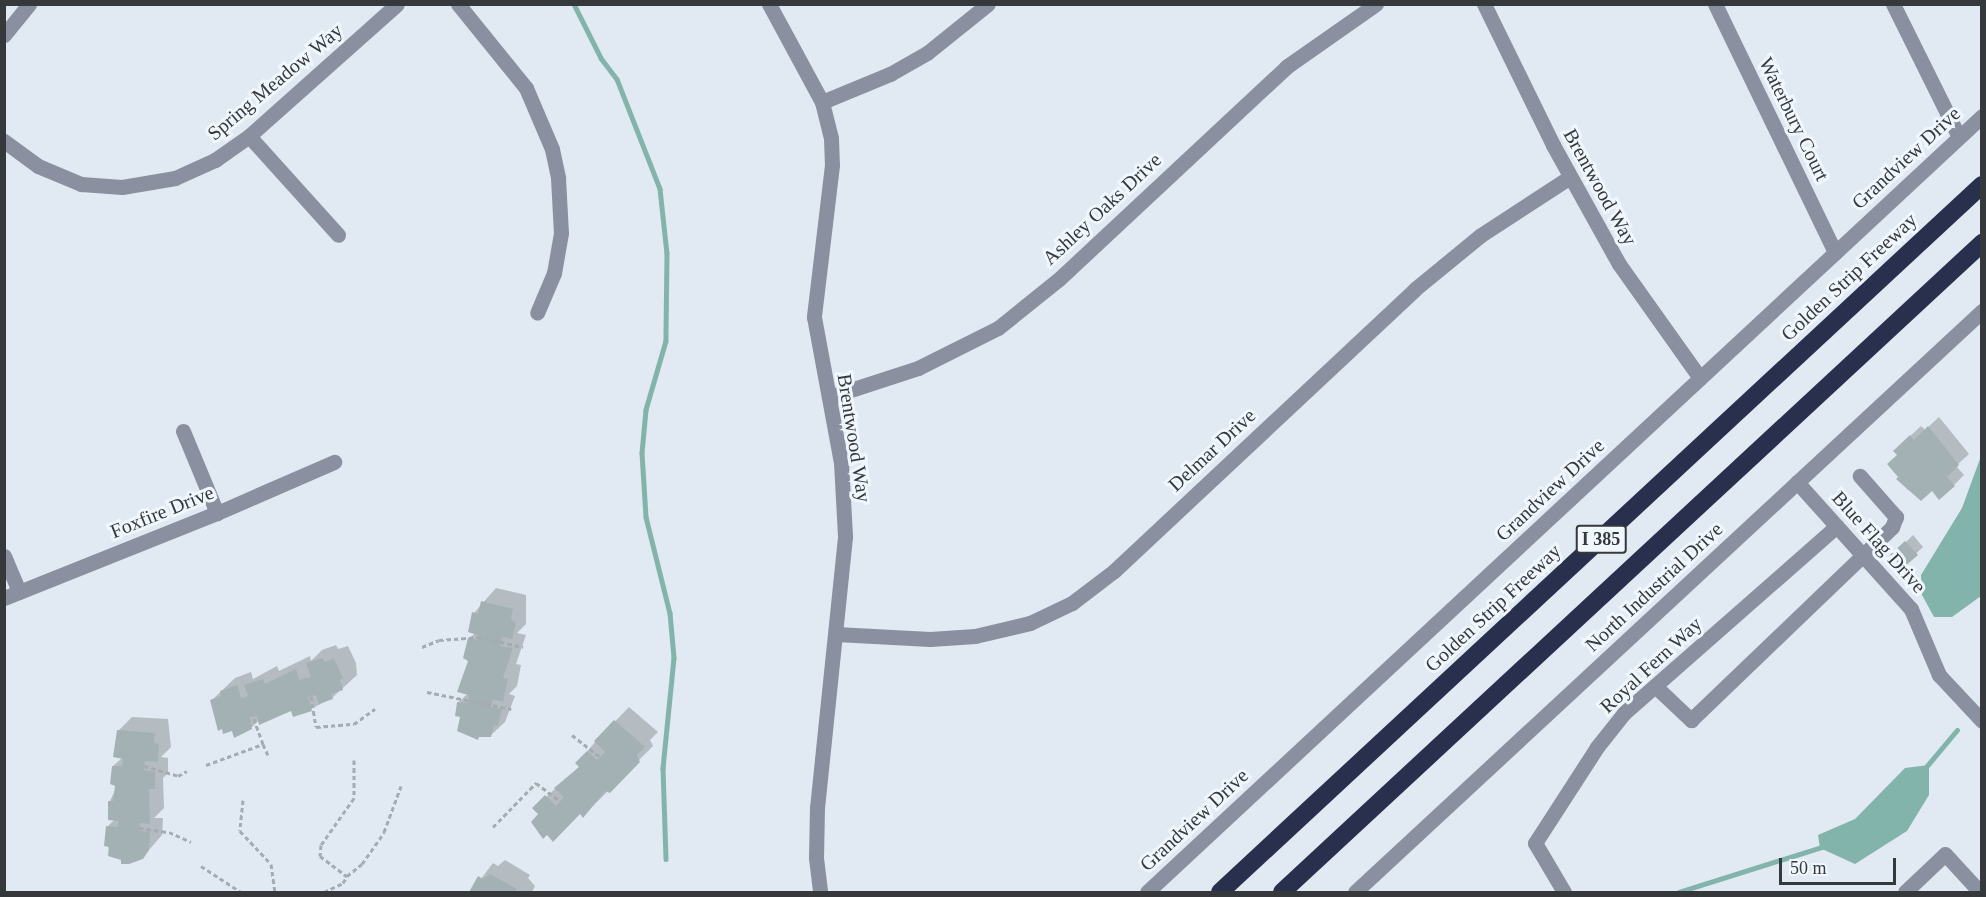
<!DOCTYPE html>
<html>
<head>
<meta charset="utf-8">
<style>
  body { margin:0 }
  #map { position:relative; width:1986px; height:897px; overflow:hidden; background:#e1eaf2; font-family:"Times New Roman",serif }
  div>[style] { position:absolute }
  .water>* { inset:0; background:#83b4ac }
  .shadow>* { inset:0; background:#0003 }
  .stream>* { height:4.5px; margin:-2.25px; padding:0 2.25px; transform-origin:2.25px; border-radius:2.25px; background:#83b4ac }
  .building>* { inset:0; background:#a4b1b4 }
  .path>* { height:3px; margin-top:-1.5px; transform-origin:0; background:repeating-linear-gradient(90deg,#a4abb1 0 4.5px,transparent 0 7.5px) }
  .minor>* { height:15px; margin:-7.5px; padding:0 7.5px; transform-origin:7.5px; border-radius:7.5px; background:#8b90a0 }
  .highway>* { height:18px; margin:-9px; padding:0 9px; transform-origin:9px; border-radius:9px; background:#28304d }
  span { translate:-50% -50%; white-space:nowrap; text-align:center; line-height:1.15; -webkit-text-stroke:6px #f0f7fe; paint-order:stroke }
  .shield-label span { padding:2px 4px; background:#f0f7fe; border:2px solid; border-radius:4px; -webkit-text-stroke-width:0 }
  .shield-label { font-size:18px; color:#35393c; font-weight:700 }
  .street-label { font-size:20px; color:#35393c }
  .frame { position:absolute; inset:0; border:6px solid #35393c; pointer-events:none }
  .scale { position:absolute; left:1779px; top:858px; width:117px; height:27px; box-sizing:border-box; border:3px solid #35393c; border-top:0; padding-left:8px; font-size:18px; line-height:21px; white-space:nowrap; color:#35393c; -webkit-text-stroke:4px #f0f7fe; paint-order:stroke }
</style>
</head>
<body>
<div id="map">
  <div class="water">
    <i style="clip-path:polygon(1981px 456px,1981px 596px,1952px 617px,1934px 617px,1922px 595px,1921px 575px,1962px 508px)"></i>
    <i style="clip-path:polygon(1929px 765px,1929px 795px,1907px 831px,1855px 864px,1820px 848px,1818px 835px,1855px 819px,1905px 768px)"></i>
  </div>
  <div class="shadow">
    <i style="clip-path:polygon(1939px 417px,1969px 454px,1956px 466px,1964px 475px,1954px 485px,1908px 490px,1898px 479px,1899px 455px,1905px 441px,1921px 426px,1925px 430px)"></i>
    <i style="clip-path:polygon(1913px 535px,1923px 547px,1903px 566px,1893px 555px)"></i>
    <i style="clip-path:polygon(496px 588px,526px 595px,526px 624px,517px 633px,526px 635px,516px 664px,521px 665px,517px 686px,509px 694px,515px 696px,505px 722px,490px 736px,469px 736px,458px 703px,468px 693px,469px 639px,476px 632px,474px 613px)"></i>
    <i style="clip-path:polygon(336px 645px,338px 649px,348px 646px,356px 663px,357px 675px,332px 698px,311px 709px,292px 709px,259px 720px,252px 727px,233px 729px,212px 700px,235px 678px,251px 672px,253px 679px,277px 666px,279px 671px,310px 656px,311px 661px,322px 650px)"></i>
    <i style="clip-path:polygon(629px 707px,658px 732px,650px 740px,653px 746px,583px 816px,580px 812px,543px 837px,538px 832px,540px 814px,534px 808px,580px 766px,577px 763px,596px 741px)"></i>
    <i style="clip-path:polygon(132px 717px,168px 719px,171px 747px,161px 757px,168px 758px,168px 773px,163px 778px,164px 808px,154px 818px,163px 818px,162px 835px,142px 858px,123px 859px,109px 855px,107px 827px,115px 819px,110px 801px,117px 786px,113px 766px,122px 758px,118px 731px)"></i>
    <i style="clip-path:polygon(505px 860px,530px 875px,528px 878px,535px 886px,532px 892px,471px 892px,493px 863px,498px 866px)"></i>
  </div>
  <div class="stream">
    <i style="left:574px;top:4px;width:60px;rotate:63.4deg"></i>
    <i style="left:601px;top:58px;width:26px;rotate:53deg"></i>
    <i style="left:617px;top:79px;width:118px;rotate:68.6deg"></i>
    <i style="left:660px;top:189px;width:64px;rotate:83.8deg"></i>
    <i style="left:667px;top:253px;width:88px;rotate:90.7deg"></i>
    <i style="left:666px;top:341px;width:72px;rotate:106.2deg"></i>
    <i style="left:646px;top:410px;width:43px;rotate:95.3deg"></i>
    <i style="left:642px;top:453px;width:64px;rotate:86.4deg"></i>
    <i style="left:646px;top:517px;width:99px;rotate:76deg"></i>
    <i style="left:670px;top:613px;width:45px;rotate:84.9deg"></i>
    <i style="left:674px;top:658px;width:111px;rotate:95.7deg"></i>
    <i style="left:663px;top:768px;width:91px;rotate:88.1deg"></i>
    <i style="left:1926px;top:767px;width:48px;rotate:-50deg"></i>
    <i style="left:1679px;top:892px;width:153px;rotate:-17.5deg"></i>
  </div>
  <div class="building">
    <i style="clip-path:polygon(1928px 426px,1959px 465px,1947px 477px,1955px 486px,1939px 500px,1932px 491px,1921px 501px,1896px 479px,1898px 477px,1887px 464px,1897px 455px,1893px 451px,1910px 435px,1914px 440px)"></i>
    <i style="clip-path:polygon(1905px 541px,1918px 555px,1903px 568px,1890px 555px)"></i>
    <i style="clip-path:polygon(481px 601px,513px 609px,511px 620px,516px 623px,512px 639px,502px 637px,500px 646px,513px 648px,503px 678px,508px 679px,503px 702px,493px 699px,491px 707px,502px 709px,498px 726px,494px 725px,491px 737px,479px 737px,478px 740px,457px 731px,460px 717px,455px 716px,457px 702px,468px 703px,469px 695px,457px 692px,468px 661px,463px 658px,468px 638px,477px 640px,478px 635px,468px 632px,472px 612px,478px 614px)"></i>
    <i style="clip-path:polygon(323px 658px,324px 662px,334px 659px,343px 678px,340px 679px,343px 690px,331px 694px,333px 699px,319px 704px,316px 695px,308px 697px,312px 711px,293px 717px,291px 711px,259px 725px,257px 716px,250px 717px,252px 729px,234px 738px,232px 731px,223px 734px,222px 729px,218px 731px,210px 700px,221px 696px,220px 691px,237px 685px,241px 698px,248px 696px,244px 685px,263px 679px,265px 684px,296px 669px,299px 680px,311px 677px,306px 663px)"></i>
    <i style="clip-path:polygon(614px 720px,645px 747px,637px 755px,640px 762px,610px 793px,605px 791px,583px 818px,580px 814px,553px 842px,547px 835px,543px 839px,531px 822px,538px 814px,532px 808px,545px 795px,556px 806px,564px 797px,554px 788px,579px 767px,575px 763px,587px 751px,597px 760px,605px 752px,594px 741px)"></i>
    <i style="clip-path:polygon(117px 730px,155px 733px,154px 743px,159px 744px,158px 762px,145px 761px,144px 766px,144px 770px,155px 772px,155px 789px,149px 789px,150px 824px,140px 823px,139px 831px,150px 832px,149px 850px,143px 859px,129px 864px,121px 864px,121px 860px,108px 856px,109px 847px,104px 846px,106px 826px,117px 827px,119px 821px,108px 820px,108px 801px,113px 801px,115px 786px,110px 784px,112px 766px,122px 766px,123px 759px,113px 757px)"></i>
    <i style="clip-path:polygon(490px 874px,517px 889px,515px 892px,469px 892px,478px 876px,483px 879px)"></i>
  </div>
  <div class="path">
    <i style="left:422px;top:647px;width:18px;rotate:-22deg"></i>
    <i style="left:439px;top:640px;width:39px;rotate:-4deg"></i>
    <i style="left:478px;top:637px;width:46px;rotate:12.5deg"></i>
    <i style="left:427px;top:692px;width:86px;rotate:11.4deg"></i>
    <i style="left:311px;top:696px;width:31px;rotate:81deg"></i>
    <i style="left:316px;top:727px;width:38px;rotate:-5deg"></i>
    <i style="left:354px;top:724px;width:26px;rotate:-36deg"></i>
    <i style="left:572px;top:735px;width:36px;rotate:38deg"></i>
    <i style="left:263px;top:744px;width:12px;rotate:66deg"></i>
    <i style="left:354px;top:760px;width:38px;rotate:90deg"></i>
    <i style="left:354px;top:798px;width:57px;rotate:125.1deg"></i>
    <i style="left:321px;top:845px;width:11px;rotate:95deg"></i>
    <i style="left:320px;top:856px;width:34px;rotate:37deg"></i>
    <i style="left:347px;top:876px;width:19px;rotate:-39deg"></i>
    <i style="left:362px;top:864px;width:39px;rotate:-55deg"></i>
    <i style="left:384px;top:832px;width:49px;rotate:-69.7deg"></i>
    <i style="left:206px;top:765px;width:61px;rotate:-20.2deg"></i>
    <i style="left:263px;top:744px;width:29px;rotate:-110deg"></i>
    <i style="left:144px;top:766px;width:35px;rotate:16deg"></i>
    <i style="left:178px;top:776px;width:10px;rotate:-29deg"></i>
    <i style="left:243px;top:800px;width:31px;rotate:96deg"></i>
    <i style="left:240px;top:831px;width:45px;rotate:46.8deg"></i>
    <i style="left:271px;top:864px;width:28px;rotate:82deg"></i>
    <i style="left:493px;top:827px;width:62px;rotate:-45.7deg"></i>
    <i style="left:536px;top:783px;width:30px;rotate:37deg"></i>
    <i style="left:139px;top:828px;width:30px;rotate:8deg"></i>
    <i style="left:169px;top:832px;width:24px;rotate:24deg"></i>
    <i style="left:201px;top:866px;width:48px;rotate:33deg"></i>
    <i style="left:324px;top:892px;width:21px;rotate:-25deg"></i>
    <i style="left:343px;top:883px;width:8px;rotate:-60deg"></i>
  </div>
  <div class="minor">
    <i style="left:458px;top:4px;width:108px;rotate:51deg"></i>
    <i style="left:526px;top:88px;width:66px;rotate:66.9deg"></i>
    <i style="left:552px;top:149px;width:30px;rotate:78deg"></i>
    <i style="left:558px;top:178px;width:55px;rotate:86.9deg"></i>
    <i style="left:561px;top:233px;width:41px;rotate:99.9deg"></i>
    <i style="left:554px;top:273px;width:43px;rotate:113deg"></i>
    <i style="left:769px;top:4px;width:111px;rotate:61.6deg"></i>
    <i style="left:822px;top:102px;width:37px;rotate:76deg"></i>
    <i style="left:831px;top:138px;width:27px;rotate:88deg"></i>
    <i style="left:832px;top:165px;width:153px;rotate:96.8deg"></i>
    <i style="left:814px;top:317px;width:147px;rotate:79.5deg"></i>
    <i style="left:841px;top:462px;width:75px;rotate:86.9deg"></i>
    <i style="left:845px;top:537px;width:271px;rotate:95.9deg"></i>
    <i style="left:817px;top:807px;width:51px;rotate:91.1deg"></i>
    <i style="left:816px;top:858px;width:34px;rotate:83deg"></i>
    <i style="left:1484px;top:4px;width:157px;rotate:63.9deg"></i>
    <i style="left:1553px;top:145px;width:136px;rotate:61deg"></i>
    <i style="left:1619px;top:264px;width:140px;rotate:54.6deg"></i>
    <i style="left:1715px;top:4px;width:276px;rotate:64.2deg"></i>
    <i style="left:1893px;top:4px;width:148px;rotate:63.6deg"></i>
    <i style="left:4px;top:35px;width:40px;rotate:-51deg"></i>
    <i style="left:822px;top:102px;width:74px;rotate:-22.4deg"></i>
    <i style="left:890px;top:74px;width:43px;rotate:-29.6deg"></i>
    <i style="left:927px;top:53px;width:78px;rotate:-38.8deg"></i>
    <i style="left:249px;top:136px;width:133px;rotate:48deg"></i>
    <i style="left:4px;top:141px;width:42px;rotate:36.3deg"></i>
    <i style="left:38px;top:166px;width:47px;rotate:22.7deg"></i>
    <i style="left:81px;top:184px;width:41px;rotate:4.2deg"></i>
    <i style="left:122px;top:187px;width:54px;rotate:-9.6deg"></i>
    <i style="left:175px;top:178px;width:44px;rotate:-24.2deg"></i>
    <i style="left:215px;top:160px;width:42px;rotate:-35.2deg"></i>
    <i style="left:249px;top:136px;width:198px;rotate:-41.7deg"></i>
    <i style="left:829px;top:397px;width:94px;rotate:-18deg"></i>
    <i style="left:918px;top:368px;width:89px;rotate:-26.6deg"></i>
    <i style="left:998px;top:328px;width:78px;rotate:-38.8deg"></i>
    <i style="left:1059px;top:279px;width:311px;rotate:-43deg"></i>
    <i style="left:1286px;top:67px;width:110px;rotate:-35deg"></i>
    <i style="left:183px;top:431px;width:89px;rotate:67.5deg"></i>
    <i style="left:1797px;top:482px;width:171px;rotate:48.1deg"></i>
    <i style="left:1911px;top:609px;width:72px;rotate:67deg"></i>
    <i style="left:1939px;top:675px;width:63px;rotate:46.9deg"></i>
    <i style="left:4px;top:556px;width:39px;rotate:67deg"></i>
    <i style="left:4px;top:598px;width:229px;rotate:-21.8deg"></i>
    <i style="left:217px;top:513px;width:128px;rotate:-23.6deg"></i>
    <i style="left:836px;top:634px;width:94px;rotate:3deg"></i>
    <i style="left:930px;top:639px;width:45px;rotate:-3.8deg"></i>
    <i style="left:975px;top:636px;width:57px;rotate:-13.3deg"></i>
    <i style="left:1030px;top:623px;width:47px;rotate:-25.5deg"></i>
    <i style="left:1072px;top:603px;width:53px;rotate:-37.3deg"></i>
    <i style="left:1114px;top:571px;width:412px;rotate:-43.1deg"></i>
    <i style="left:1415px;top:289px;width:85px;rotate:-39.3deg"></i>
    <i style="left:1481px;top:235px;width:106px;rotate:-33.1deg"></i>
    <i style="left:1655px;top:686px;width:50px;rotate:43.4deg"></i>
    <i style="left:1691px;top:720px;width:279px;rotate:-43.8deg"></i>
    <i style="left:1892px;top:527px;width:11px;rotate:-68deg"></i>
    <i style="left:1896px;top:517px;width:55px;rotate:-131.3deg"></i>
    <i style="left:1147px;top:892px;width:1140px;rotate:-42.9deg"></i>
    <i style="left:1355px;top:892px;width:855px;rotate:-42.82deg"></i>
    <i style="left:1564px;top:892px;width:57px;rotate:-120.6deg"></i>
    <i style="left:1535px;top:843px;width:114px;rotate:-57.1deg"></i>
    <i style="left:1597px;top:747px;width:43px;rotate:-51.5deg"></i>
    <i style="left:1624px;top:713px;width:283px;rotate:-41.3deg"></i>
    <i style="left:1905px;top:892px;width:55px;rotate:-43.5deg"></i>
    <i style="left:1945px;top:854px;width:52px;rotate:47.4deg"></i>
  </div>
  <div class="highway">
    <i style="left:1220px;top:892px;width:1039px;rotate:-42.86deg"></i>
    <i style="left:1282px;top:892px;width:955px;rotate:-42.83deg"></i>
  </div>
  <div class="shield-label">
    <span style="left:1601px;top:539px">I 385</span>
  </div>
  <div class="street-label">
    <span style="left:275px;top:82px;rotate:-40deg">Spring Meadow Way</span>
    <span style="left:1794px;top:119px;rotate:64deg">Waterbury Court</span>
    <span style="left:1906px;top:158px;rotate:-43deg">Grandview Drive</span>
    <span style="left:1600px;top:187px;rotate:61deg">Brentwood Way</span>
    <span style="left:1102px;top:209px;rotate:-43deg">Ashley Oaks Drive</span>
    <span style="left:1849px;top:277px;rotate:-43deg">Golden Strip Freeway</span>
    <span style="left:854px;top:438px;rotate:81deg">Brentwood Way</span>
    <span style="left:1212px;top:450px;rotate:-43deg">Delmar Drive</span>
    <span style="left:1550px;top:490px;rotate:-43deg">Grandview Drive</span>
    <span style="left:162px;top:512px;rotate:-22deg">Foxfire Drive</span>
    <span style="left:1879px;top:542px;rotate:48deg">Blue Flag Drive</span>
    <span style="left:1654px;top:587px;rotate:-43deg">North Industrial Drive</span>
    <span style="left:1493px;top:608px;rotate:-43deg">Golden Strip Freeway</span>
    <span style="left:1651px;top:665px;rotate:-43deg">Royal Fern Way</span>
    <span style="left:1194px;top:820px;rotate:-43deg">Grandview Drive</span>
  </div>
  <div class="frame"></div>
  <div class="scale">50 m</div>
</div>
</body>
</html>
